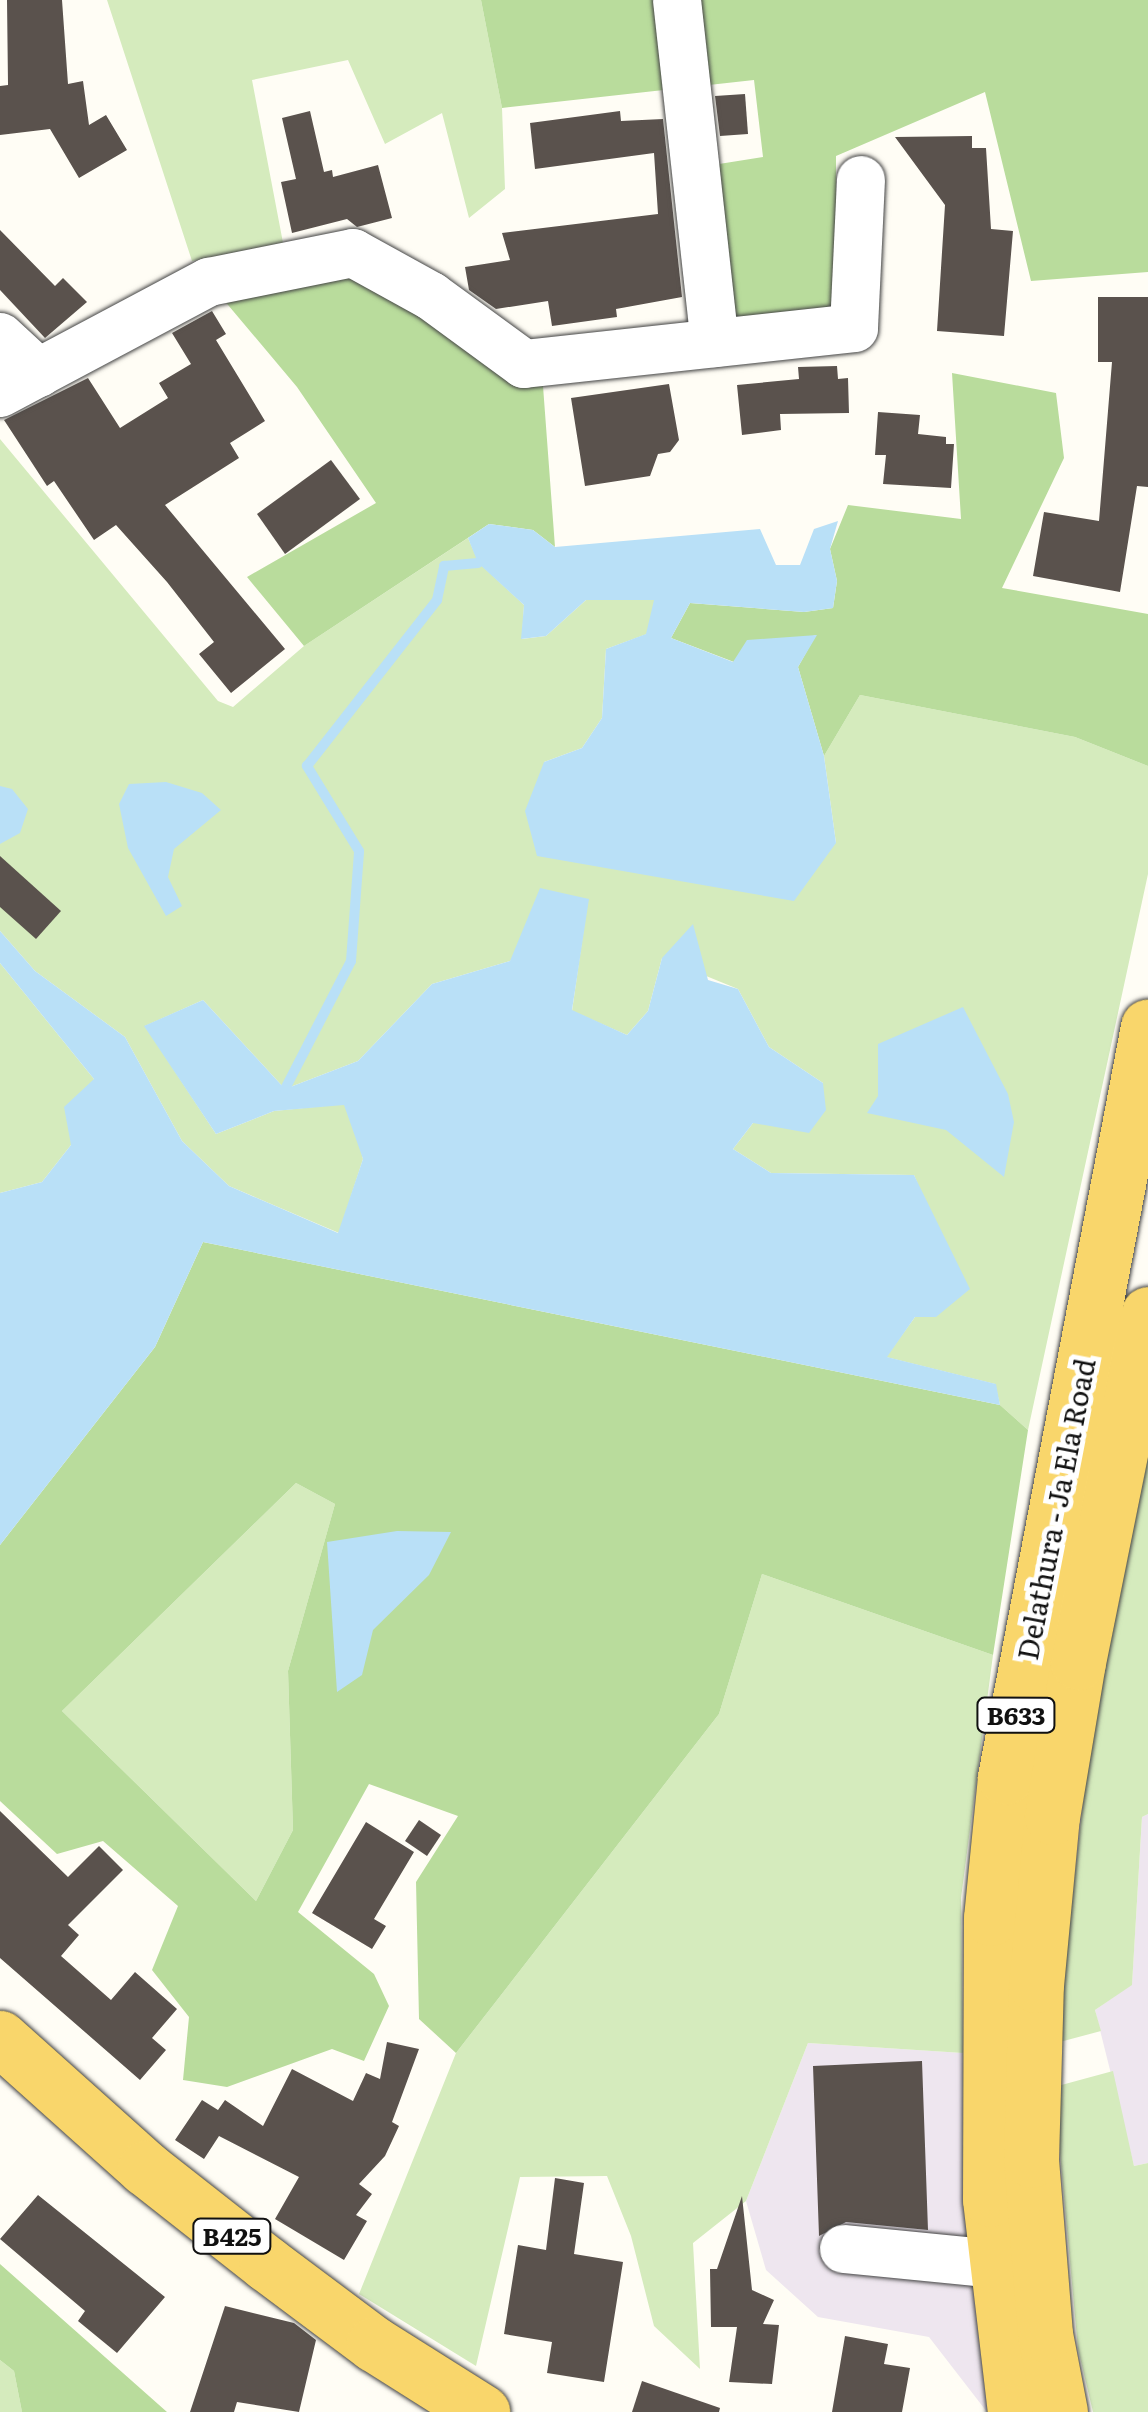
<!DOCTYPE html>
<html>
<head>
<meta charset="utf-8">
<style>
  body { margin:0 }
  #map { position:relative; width:1148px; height:2412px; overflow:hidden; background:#fffdf5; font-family:Literata,serif }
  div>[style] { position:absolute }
  .industrial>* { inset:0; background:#eee6ef }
  .green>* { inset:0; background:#d5ebbd }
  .forest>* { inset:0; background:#b9dc9c }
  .water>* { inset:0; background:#b9e0f7 }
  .stream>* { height:10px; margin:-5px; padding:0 5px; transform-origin:5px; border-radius:5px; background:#b9e0f7 }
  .building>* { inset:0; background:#5a524d }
  .roads { filter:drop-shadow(0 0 2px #444) drop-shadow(0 0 2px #444) }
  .minor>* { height:48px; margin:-24px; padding:0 24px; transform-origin:24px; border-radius:24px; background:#fff }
  .major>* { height:55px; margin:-27.5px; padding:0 27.5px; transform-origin:27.5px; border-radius:27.5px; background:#f9d66b }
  span { translate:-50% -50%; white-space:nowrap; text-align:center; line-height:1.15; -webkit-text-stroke:10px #fff; paint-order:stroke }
  .shield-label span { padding:2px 8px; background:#fff; border:2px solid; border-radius:8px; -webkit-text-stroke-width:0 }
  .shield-label { font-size:25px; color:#111; font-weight:700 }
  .street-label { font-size:28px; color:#111 }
</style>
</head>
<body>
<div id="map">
  <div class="industrial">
    <i style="clip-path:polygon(1148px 1814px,1148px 2163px,1134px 2166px,1095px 2010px,1132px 1984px,1142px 1817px)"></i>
    <i style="clip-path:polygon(808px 2043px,963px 2053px,987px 2412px,929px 2337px,818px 2317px,766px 2270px,746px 2201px)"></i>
  </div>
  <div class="green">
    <i style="clip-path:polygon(107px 0,481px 0,502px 108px,505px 189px,469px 218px,442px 113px,385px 144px,348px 60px,252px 80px,284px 248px,192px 261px)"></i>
    <i style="clip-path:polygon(0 439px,218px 701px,233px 707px,304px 646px,468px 538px,479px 563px,524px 605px,522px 639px,546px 636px,586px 600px,655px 599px,647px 634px,606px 649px,602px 718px,582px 748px,544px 762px,836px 843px,824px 756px,860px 695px,1075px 737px,1148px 766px,1148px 874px,1028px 1430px,1000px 1405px,995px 1384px,886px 1357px,915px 1317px,937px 1230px,914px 1175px,771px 1173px,733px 1149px,753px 1123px,823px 1083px,769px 1047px,738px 989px,662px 958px,648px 1011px,627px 1035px,572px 1011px,588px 899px,510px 961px,432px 984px,358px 1061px,285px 1089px,203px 1000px,145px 1026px,216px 1134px,274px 1111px,344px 1104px,353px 1119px,363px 1159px,339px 1233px,229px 1186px,182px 1141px,125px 1037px,35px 971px,0 931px)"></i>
    <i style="clip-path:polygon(0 963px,94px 1079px,71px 1145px,42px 1182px,0 1193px)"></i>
    <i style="clip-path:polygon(1148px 1443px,1148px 1814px,1142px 1817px,1132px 1985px,1095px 2010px,1101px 2031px,1056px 2043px,1091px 1733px)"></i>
    <i style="clip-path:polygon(296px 1483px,335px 1504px,288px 1671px,293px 1830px,256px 1901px,62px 1711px)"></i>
    <i style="clip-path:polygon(762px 1574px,993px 1655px,961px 1898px,963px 2053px,808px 2043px,746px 2201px,693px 2243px,700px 2369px,654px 2326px,631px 2236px,607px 2176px,520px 2177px,476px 2366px,359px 2294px,456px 2053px,719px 1714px)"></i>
    <i style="clip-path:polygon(1113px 2071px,1134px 2166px,1148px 2163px,1148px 2412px,1093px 2412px,1078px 2349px,1054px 2087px)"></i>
    <i style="clip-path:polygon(0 2360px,14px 2371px,22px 2412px,0 2412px)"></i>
  </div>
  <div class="forest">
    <i style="clip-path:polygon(481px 0,1148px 0,1148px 272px,1031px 281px,985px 92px,836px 156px,836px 316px,734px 326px,719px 164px,763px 157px,754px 80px,502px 108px)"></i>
    <i style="clip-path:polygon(337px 265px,543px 386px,555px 547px,533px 530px,489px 524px,304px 646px,247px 577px,376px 503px,297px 387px,223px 299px)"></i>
    <i style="clip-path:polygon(952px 373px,1056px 393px,1064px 458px,1002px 588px,1148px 614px,1148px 766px,1075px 737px,860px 695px,824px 756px,798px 667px,816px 635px,734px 662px,671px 638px,690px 603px,804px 612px,833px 608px,837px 581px,830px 549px,848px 505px,961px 519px)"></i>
    <i style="clip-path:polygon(evenodd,203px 1242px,1000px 1405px,1028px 1430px,993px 1655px,762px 1574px,719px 1714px,456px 2053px,419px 2019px,416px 1882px,458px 1816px,369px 1784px,298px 1912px,374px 1974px,389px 2006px,364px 2061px,332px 2049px,227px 2087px,183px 2080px,189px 2017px,152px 1970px,178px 1906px,103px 1841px,57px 1854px,0 1801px,0 1545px,155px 1347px,203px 1242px,296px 1483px,335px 1504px,288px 1671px,293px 1830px,256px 1901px,62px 1711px,296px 1483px)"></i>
    <i style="clip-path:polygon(0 2264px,167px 2412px,22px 2412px,14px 2371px,0 2360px)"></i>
  </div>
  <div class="water">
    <i style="clip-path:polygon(838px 521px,830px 549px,837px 581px,833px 608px,804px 612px,690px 603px,671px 638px,733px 662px,747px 640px,817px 635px,798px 667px,824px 756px,836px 843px,794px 901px,537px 856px,525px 811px,544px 762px,582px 748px,602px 718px,606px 649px,646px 634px,654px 600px,586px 600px,546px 636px,521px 639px,524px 605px,478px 563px,468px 538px,489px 524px,533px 530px,555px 547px,760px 529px,776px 565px,800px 565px,814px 529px)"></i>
    <i style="clip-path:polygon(166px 782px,202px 793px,221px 810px,174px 849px,168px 877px,182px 906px,166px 916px,128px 848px,119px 804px,129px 784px)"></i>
    <i style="clip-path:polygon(0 786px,12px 789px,28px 809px,20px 833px,0 844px)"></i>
    <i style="clip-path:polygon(540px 888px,589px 899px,572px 1010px,627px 1035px,648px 1011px,662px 958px,693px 924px,708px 980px,738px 989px,769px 1047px,823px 1083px,826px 1110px,809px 1133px,753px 1123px,733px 1149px,771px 1173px,914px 1175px,970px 1289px,936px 1317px,915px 1317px,887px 1357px,996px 1384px,1000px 1405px,203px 1242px,155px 1347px,0 1545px,0 1193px,42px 1182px,71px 1145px,64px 1107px,94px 1079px,0 963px,0 931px,35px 971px,125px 1037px,182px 1141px,229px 1186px,338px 1233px,363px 1159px,344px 1105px,274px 1111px,216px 1134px,144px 1026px,203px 1000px,285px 1089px,358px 1061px,432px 984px,510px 961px)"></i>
    <i style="clip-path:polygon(963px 1007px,1008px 1094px,1014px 1122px,1004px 1177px,946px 1130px,867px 1113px,878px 1096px,878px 1044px)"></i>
    <i style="clip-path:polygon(397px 1531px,451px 1532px,429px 1575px,373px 1630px,362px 1675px,337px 1692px,327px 1542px)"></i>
  </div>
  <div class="stream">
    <i style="left:285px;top:1089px;width:144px;rotate:-62.7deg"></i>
    <i style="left:351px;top:961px;width:110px;rotate:-85.8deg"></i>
    <i style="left:359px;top:851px;width:100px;rotate:-121.5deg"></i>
    <i style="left:307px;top:766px;width:211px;rotate:-51.9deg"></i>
    <i style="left:437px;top:600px;width:35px;rotate:-78deg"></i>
    <i style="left:444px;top:566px;width:34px;rotate:-5deg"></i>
  </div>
  <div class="building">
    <i style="clip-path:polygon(7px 0,62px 0,68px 84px,83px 81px,89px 125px,106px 115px,127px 150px,79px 178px,50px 129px,0 135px,0 86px,8px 85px)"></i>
    <i style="clip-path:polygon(745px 94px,748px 134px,720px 136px,715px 96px)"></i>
    <i style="clip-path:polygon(310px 111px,324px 172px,332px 170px,333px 177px,378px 165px,392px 218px,357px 227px,347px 219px,292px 233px,281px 182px,296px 179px,282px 118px)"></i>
    <i style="clip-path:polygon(620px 111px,621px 121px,663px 119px,682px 297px,616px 309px,617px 317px,552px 326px,548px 301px,496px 309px,469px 290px,465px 267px,510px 260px,502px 233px,658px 214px,654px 153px,535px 169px,530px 123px)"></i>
    <i style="clip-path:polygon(972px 136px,972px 148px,986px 148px,991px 229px,1013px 231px,1004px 336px,937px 331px,945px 205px,895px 137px)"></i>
    <i style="clip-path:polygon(0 230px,55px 286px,63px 278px,87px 302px,45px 338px,0 290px)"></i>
    <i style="clip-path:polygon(1098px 297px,1148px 297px,1148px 487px,1137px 486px,1120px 592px,1033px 576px,1044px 512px,1099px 521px,1112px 362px,1098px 362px)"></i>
    <i style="clip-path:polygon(212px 311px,226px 334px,216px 340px,265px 421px,230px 443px,239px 458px,165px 505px,285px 649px,231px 693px,199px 654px,214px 642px,167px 582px,116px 525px,94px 540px,54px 481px,47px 486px,4px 420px,88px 378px,120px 428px,168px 398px,159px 383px,191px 364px,172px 333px)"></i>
    <i style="clip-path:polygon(837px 366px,838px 379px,848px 378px,849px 413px,780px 414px,781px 430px,742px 435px,737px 385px,799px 379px,798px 367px)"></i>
    <i style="clip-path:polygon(669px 384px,679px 440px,670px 452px,658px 454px,650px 476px,585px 486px,571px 398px)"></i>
    <i style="clip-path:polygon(878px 412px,920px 415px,918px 434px,946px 437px,946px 444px,954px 444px,951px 488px,883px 484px,886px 455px,875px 455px)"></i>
    <i style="clip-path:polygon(331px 460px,360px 499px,285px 554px,257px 514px)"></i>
    <i style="clip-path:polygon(0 856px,61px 911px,36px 939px,0 907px)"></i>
    <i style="clip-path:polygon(0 1811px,68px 1877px,99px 1846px,123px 1870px,68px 1925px,79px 1935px,61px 1956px,111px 2000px,135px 1972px,177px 2009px,152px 2038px,166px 2050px,140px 2080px,0 1958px)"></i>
    <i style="clip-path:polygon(419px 1820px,441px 1835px,427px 1856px,405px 1841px)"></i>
    <i style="clip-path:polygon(366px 1822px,414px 1852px,374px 1919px,386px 1926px,372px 1949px,312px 1913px)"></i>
    <i style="clip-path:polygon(387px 2042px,419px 2049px,392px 2122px,399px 2126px,385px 2156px,359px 2184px,372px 2194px,356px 2215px,367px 2221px,344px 2260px,275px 2219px,299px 2177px,219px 2136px,204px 2159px,175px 2140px,202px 2100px,218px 2110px,225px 2100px,263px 2126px,292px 2069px,353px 2101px,366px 2073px,380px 2079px)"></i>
    <i style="clip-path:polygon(922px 2061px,928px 2230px,846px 2222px,819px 2236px,813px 2066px)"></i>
    <i style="clip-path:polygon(555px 2178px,584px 2183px,574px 2254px,623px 2262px,604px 2382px,547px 2373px,552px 2342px,504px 2334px,518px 2245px,546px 2250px)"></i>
    <i style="clip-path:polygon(38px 2195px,165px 2297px,117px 2353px,78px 2321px,85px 2311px,0 2239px)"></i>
    <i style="clip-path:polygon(742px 2196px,752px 2290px,774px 2300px,763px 2324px,779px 2325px,772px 2384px,729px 2382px,737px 2327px,711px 2327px,710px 2269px,717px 2269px)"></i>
    <i style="clip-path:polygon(225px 2306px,294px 2323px,316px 2340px,299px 2412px,237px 2402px,234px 2412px,190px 2412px)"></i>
    <i style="clip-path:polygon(845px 2336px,888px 2344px,884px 2364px,910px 2368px,902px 2412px,832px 2412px)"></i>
    <i style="clip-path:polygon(642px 2381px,720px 2408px,719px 2412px,632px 2412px)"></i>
  </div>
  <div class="roads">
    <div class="minor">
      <i style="left:677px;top:0;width:345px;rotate:83.7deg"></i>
      <i style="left:0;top:337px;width:53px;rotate:42.7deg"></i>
      <i style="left:0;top:393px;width:237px;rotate:-28deg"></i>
      <i style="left:209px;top:282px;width:147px;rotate:-11.4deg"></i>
      <i style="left:353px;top:253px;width:89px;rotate:28.9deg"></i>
      <i style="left:431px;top:296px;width:115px;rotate:36.2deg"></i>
      <i style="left:524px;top:364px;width:332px;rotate:-6.2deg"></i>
      <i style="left:854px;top:328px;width:148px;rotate:-87.3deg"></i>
      <i style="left:844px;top:2249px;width:153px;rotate:5.6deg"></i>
    </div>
    <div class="major">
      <i style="left:0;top:2038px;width:195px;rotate:41.9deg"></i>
      <i style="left:145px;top:2168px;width:155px;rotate:38.2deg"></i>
      <i style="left:267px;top:2264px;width:134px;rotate:36.8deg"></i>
      <i style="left:374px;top:2344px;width:128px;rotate:32.2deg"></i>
      <i style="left:1015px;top:2412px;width:214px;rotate:-96.7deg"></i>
      <i style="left:990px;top:2199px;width:281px;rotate:-89.8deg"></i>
      <i style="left:991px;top:1918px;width:142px;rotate:-84.3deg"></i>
      <i style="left:1005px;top:1777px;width:764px;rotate:-79.21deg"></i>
      <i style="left:1060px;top:2412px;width:79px;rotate:-100.9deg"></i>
      <i style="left:1045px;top:2334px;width:175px;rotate:-94.6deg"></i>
      <i style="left:1031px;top:2160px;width:175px;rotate:-88.4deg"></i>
      <i style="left:1036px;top:1985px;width:169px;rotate:-84.6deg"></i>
      <i style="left:1052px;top:1817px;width:157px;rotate:-80.5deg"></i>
      <i style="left:1078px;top:1662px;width:355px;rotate:-78.6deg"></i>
    </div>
  </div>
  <div class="shield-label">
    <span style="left:1016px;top:1715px">B633</span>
    <span style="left:232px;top:2236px">B425</span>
  </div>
  <div class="street-label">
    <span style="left:1055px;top:1509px;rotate:-79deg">Delathura - Ja Ela Road</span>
  </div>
</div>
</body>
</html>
